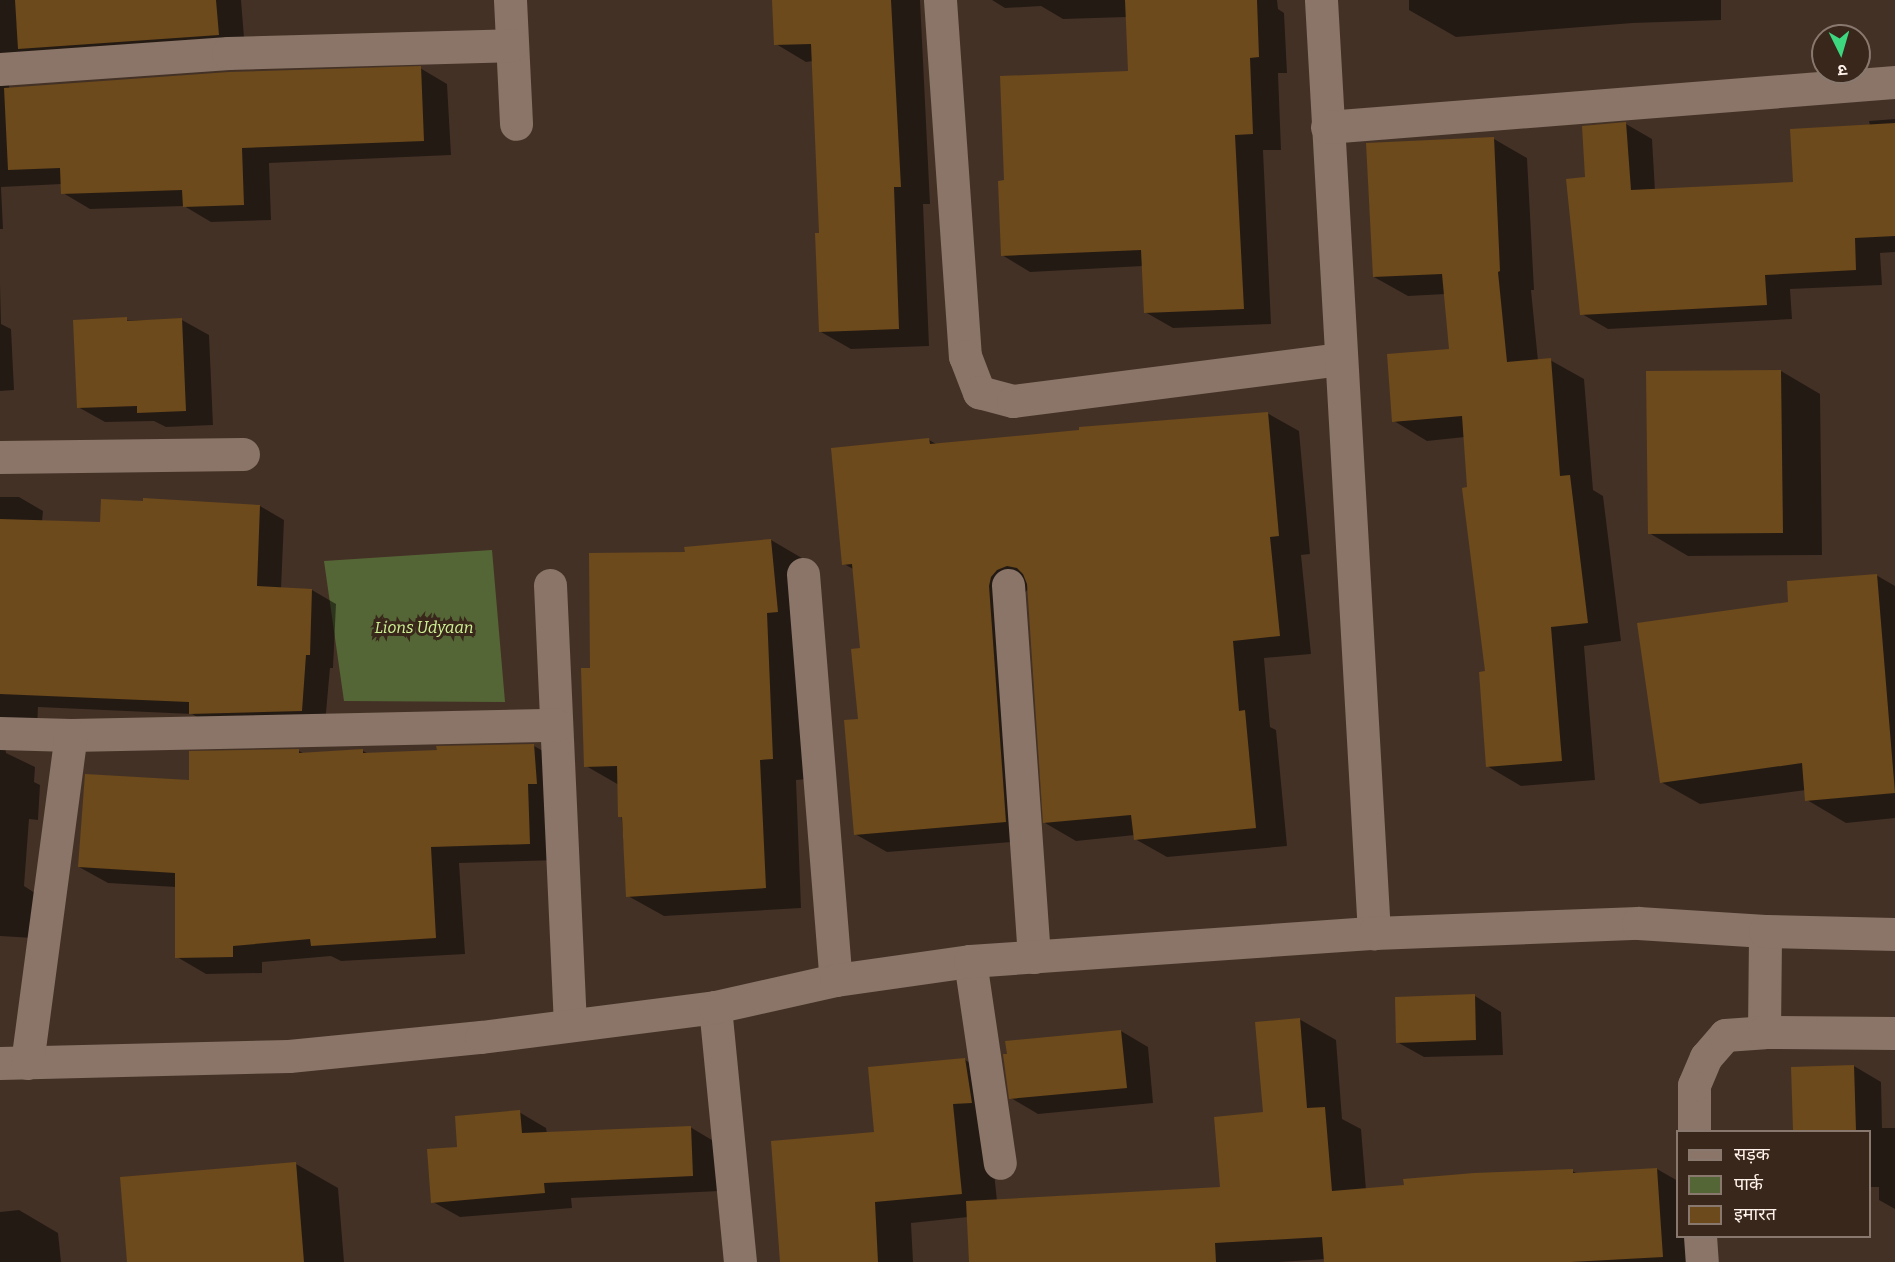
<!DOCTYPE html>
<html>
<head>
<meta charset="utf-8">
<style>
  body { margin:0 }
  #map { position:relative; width:1895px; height:1262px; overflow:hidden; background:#443126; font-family:Bitter,"Noto Sans Devanagari",serif }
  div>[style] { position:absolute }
  .green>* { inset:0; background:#556636 }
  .shadow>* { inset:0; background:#0007 }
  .building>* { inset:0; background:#6c4a1b }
  .minor>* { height:33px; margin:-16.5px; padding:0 16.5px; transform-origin:16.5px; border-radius:16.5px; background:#8a7568 }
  span { translate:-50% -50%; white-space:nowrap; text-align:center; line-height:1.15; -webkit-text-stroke:6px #39271c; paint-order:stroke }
  .park-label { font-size:16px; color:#d0f394; font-style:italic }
  .legend { position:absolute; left:1676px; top:1130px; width:195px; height:108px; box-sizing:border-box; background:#39271c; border:2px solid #88786e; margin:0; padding:8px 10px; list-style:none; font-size:18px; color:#fef2ea }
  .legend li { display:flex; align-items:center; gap:12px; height:30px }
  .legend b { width:30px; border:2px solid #88786e }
  .north { position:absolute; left:1811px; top:24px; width:60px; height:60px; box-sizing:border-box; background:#39271c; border:2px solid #88786e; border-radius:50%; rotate:175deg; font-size:16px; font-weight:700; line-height:24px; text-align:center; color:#fef2ea }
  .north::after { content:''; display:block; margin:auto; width:21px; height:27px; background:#3cd77e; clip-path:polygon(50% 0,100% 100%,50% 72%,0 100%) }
</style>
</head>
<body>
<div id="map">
  <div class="green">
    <i style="clip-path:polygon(492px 550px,505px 702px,344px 701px,324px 561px)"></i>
  </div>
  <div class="shadow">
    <i style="clip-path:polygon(0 0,241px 0,245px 50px,10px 76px,9px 89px,420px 68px,447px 84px,451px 155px,269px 163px,271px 220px,211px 222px,184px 206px,90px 209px,63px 193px,62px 184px,1px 187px,3px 229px,0 229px)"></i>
    <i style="clip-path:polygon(774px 0,920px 0,930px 204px,923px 204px,929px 346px,851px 349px,821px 332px,820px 234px,813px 61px,806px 62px,776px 44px)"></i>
    <i style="clip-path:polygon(992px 0,1277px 0,1278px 9px,1284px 13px,1287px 73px,1278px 73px,1281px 150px,1263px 150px,1271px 324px,1173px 328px,1145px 312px,1143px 266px,1030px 272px,1002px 255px,1130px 72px,1127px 17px,1063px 19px,1041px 6px,1005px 8px)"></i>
    <i style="clip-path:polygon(1409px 0,1721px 0,1721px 20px,1633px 23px,1456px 37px,1409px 10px)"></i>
    <i style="clip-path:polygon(1895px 119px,1895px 252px,1880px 253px,1882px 285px,1790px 289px,1792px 319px,1608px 329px,1582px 314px,1587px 179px,1626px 124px,1652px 139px,1655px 191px,1794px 183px,1870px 126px,1869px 121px)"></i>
    <i style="clip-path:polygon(1494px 139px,1527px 158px,1534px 290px,1531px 290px,1538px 361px,1550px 360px,1584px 379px,1593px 490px,1603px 496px,1621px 641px,1584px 646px,1595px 780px,1521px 786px,1487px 766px,1486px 673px,1465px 437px,1427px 441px,1394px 421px,1451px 351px,1446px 294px,1408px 296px,1374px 277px)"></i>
    <i style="clip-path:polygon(0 284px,1px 324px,11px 329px,14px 390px,0 391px)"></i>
    <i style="clip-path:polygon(182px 320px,209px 335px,213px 425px,166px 427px,154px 421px,105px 422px,78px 407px,75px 321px)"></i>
    <i style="clip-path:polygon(1781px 371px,1820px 394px,1822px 555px,1688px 556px,1649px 533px)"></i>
    <i style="clip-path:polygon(1267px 413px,1299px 431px,1310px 554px,1301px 555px,1311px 654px,1264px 658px,1270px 727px,1276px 730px,1287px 846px,1167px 857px,1135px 839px,1135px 835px,1076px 841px,1045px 823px,1029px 588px,1022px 596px,1037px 840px,887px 852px,855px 834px,861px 649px,855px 570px,844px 564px,929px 440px,938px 445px)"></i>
    <i style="clip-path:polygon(0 497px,19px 497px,43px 511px,42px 522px,101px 524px,144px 503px,145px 500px,260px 506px,284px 520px,281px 589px,312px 590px,336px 604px,333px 668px,330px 668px,325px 724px,214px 727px,192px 714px,38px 707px,37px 728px,5px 746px,6px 753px,35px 767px,34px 782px,40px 785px,38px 820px,29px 819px,24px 886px,35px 893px,33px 938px,0 936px)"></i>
    <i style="clip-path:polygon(771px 540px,807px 561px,808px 779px,796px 780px,801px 908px,664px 916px,628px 896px,619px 785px,586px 766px,592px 669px,686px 553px)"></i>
    <i style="clip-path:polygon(1876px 575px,1895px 586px,1895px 818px,1846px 823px,1807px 800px,1806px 790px,1700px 804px,1661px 782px)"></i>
    <i style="clip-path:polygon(534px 746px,563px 762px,559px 860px,459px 863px,465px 954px,341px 961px,331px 956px,262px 962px,262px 973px,206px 974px,177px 957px,176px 887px,108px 883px,79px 867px,86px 776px,190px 782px,299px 751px,305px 754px,363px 751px,369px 754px)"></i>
    <i style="clip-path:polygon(1475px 996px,1501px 1012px,1503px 1055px,1424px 1057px,1397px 1042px)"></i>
    <i style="clip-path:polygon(1299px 1019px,1336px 1040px,1342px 1119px,1361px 1129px,1366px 1190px,1572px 1171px,1579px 1174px,1657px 1169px,1678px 1181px,1678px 1236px,1696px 1236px,1698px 1262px,1326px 1262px,1326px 1259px,1279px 1262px,970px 1262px,968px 1217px,911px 1223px,913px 1262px,782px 1262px,876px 1134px,965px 1060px,1002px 1081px,989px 1125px,997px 1201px,1222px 1188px,1264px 1114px)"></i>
    <i style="clip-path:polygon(1121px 1031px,1148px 1047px,1153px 1103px,1038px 1114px,1011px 1098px)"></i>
    <i style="clip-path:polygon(1854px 1066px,1881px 1082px,1882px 1128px,1895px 1128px,1895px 1209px,1879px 1200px,1879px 1187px,1870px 1187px,1870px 1132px,1794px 1132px,1793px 1068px)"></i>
    <i style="clip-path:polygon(519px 1112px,546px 1128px,547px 1134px,690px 1127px,717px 1143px,720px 1191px,571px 1198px,572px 1208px,460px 1217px,433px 1202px,459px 1148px)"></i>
    <i style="clip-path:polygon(296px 1164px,338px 1188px,344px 1262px,128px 1262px)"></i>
    <i style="clip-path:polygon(19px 1210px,58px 1233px,61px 1262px,0 1262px,0 1212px)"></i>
  </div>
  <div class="building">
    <i style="clip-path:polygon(15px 0,216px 0,219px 35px,18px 49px)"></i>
    <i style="clip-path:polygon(772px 0,891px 0,901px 187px,894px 187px,899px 329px,819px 332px,815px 233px,819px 233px,811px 44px,774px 45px)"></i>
    <i style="clip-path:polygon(1125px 0,1257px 0,1259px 57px,1250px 58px,1253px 134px,1235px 135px,1244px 309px,1144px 313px,1141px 250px,1001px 256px,998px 181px,1004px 180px,1000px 76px,1128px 71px)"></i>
    <i style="clip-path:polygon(421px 66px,424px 141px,242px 148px,244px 205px,183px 207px,182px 190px,61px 194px,60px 168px,8px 170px,4px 88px,229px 72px)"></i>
    <i style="clip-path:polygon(1626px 122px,1631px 190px,1793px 182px,1790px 129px,1895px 123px,1895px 236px,1855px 238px,1856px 270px,1765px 275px,1767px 305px,1580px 315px,1566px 179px,1585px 177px,1582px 126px)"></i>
    <i style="clip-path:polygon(1494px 137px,1500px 271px,1498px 272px,1507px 362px,1551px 358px,1560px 476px,1570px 475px,1588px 623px,1551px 627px,1562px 761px,1486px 767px,1479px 672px,1485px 671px,1462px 488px,1467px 487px,1462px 416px,1392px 422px,1387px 354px,1449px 349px,1442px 274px,1373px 277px,1366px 143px)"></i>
    <i style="clip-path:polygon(127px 317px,127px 321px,182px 318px,186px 411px,137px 413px,137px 406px,77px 408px,73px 320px)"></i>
    <i style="clip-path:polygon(1781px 370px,1783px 533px,1648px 534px,1646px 371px)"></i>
    <i style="clip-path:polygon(1268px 412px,1279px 536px,1270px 537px,1280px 636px,1233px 641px,1239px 711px,1245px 710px,1256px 828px,1134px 840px,1131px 815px,1043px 823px,1027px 584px,1023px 574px,1017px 568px,1007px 566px,997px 570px,991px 577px,989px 586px,1006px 822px,854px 835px,844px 720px,858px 719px,851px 649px,860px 648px,852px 564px,842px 565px,831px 448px,929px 438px,930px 444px,1079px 430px,1079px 427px)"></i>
    <i style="clip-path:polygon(143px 498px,260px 505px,257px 586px,312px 589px,310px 655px,306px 655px,302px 711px,189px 714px,189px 702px,0 694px,0 519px,100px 522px,101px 499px,143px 501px)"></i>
    <i style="clip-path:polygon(771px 539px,778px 612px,767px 613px,773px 759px,760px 760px,766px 888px,626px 897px,622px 817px,618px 817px,617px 766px,584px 767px,581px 668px,590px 668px,589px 553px,685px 552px,684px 547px)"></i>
    <i style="clip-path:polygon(1877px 574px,1895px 793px,1805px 801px,1802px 763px,1660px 783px,1637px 623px,1788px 602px,1787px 581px)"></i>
    <i style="clip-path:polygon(534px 744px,537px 784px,528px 784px,530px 844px,431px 847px,436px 938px,311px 946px,310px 939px,233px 946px,233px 957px,175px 958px,175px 873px,78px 867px,85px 774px,189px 780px,189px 751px,299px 749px,299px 753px,363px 749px,363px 753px,437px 750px,436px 746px)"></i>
    <i style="clip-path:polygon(1475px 994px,1476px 1040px,1396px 1043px,1395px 997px)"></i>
    <i style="clip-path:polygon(1300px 1018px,1307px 1108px,1325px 1107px,1332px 1191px,1404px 1185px,1403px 1179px,1474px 1173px,1573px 1169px,1573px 1173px,1657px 1168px,1663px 1257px,1571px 1262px,1324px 1262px,1322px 1237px,1215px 1243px,1216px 1262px,969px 1262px,966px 1201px,1220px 1187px,1214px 1117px,1263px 1112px,1255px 1022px)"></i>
    <i style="clip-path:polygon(1121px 1030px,1127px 1088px,1009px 1099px,1003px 1054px,1007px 1054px,1005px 1041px)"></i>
    <i style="clip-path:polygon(965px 1058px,972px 1103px,953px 1104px,962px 1194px,875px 1202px,878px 1262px,780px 1262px,771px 1141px,874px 1132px,868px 1067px)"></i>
    <i style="clip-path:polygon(1854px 1065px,1856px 1131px,1793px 1131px,1791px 1067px)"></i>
    <i style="clip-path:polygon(520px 1110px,522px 1133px,691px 1126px,693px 1176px,544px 1183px,545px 1193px,431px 1203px,427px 1149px,457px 1147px,455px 1116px)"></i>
    <i style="clip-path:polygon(296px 1162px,304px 1262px,127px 1262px,120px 1177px)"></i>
  </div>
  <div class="minor">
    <i style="left:510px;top:0;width:124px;rotate:87.2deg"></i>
    <i style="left:940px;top:0;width:357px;rotate:86deg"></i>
    <i style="left:965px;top:356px;width:39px;rotate:69deg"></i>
    <i style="left:979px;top:392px;width:35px;rotate:15deg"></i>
    <i style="left:1013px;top:401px;width:329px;rotate:-7.3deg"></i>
    <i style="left:1321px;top:0;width:935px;rotate:86.75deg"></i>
    <i style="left:0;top:69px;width:229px;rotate:-4deg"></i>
    <i style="left:228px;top:53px;width:284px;rotate:-1.6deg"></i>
    <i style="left:1327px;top:127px;width:570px;rotate:-4.53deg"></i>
    <i style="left:0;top:457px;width:243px;rotate:-0.7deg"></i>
    <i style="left:803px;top:574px;width:407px;rotate:85.4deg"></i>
    <i style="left:550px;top:585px;width:440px;rotate:87.4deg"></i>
    <i style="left:1008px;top:585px;width:373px;rotate:86deg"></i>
    <i style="left:0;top:733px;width:71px;rotate:1.6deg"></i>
    <i style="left:71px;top:735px;width:485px;rotate:-1.2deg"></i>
    <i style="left:970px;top:961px;width:204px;rotate:81.6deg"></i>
    <i style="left:715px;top:1007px;width:256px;rotate:84.4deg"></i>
    <i style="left:1764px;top:1032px;width:101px;rotate:-89.4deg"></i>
    <i style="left:0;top:1063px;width:289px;rotate:-1.4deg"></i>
    <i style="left:289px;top:1056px;width:193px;rotate:-5.7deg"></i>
    <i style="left:481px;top:1037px;width:236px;rotate:-7.3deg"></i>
    <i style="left:715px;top:1007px;width:124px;rotate:-12.6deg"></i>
    <i style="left:836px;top:980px;width:135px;rotate:-8.1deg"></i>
    <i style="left:970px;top:961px;width:405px;rotate:-4deg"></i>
    <i style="left:1374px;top:933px;width:264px;rotate:-2.2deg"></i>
    <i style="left:1638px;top:923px;width:127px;rotate:3.6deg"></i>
    <i style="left:1765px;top:931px;width:130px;rotate:1.3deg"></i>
    <i style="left:27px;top:1063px;width:331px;rotate:-82.4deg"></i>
    <i style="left:1694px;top:1132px;width:47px;rotate:-90deg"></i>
    <i style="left:1694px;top:1085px;width:30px;rotate:-67deg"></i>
    <i style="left:1706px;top:1057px;width:29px;rotate:-49deg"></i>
    <i style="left:1725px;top:1035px;width:39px;rotate:-4deg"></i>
    <i style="left:1764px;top:1032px;width:131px;rotate:0.4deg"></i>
    <i style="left:1700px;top:1236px;width:26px;rotate:86deg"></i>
  </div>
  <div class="park-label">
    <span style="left:424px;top:628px">Lions Udyaan</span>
  </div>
  <ul class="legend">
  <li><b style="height:8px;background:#8a7568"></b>सड़क</li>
  <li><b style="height:16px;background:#556636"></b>पार्क</li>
  <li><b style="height:16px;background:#6c4a1b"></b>इमारत</li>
  </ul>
  <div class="north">उ</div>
</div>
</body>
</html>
